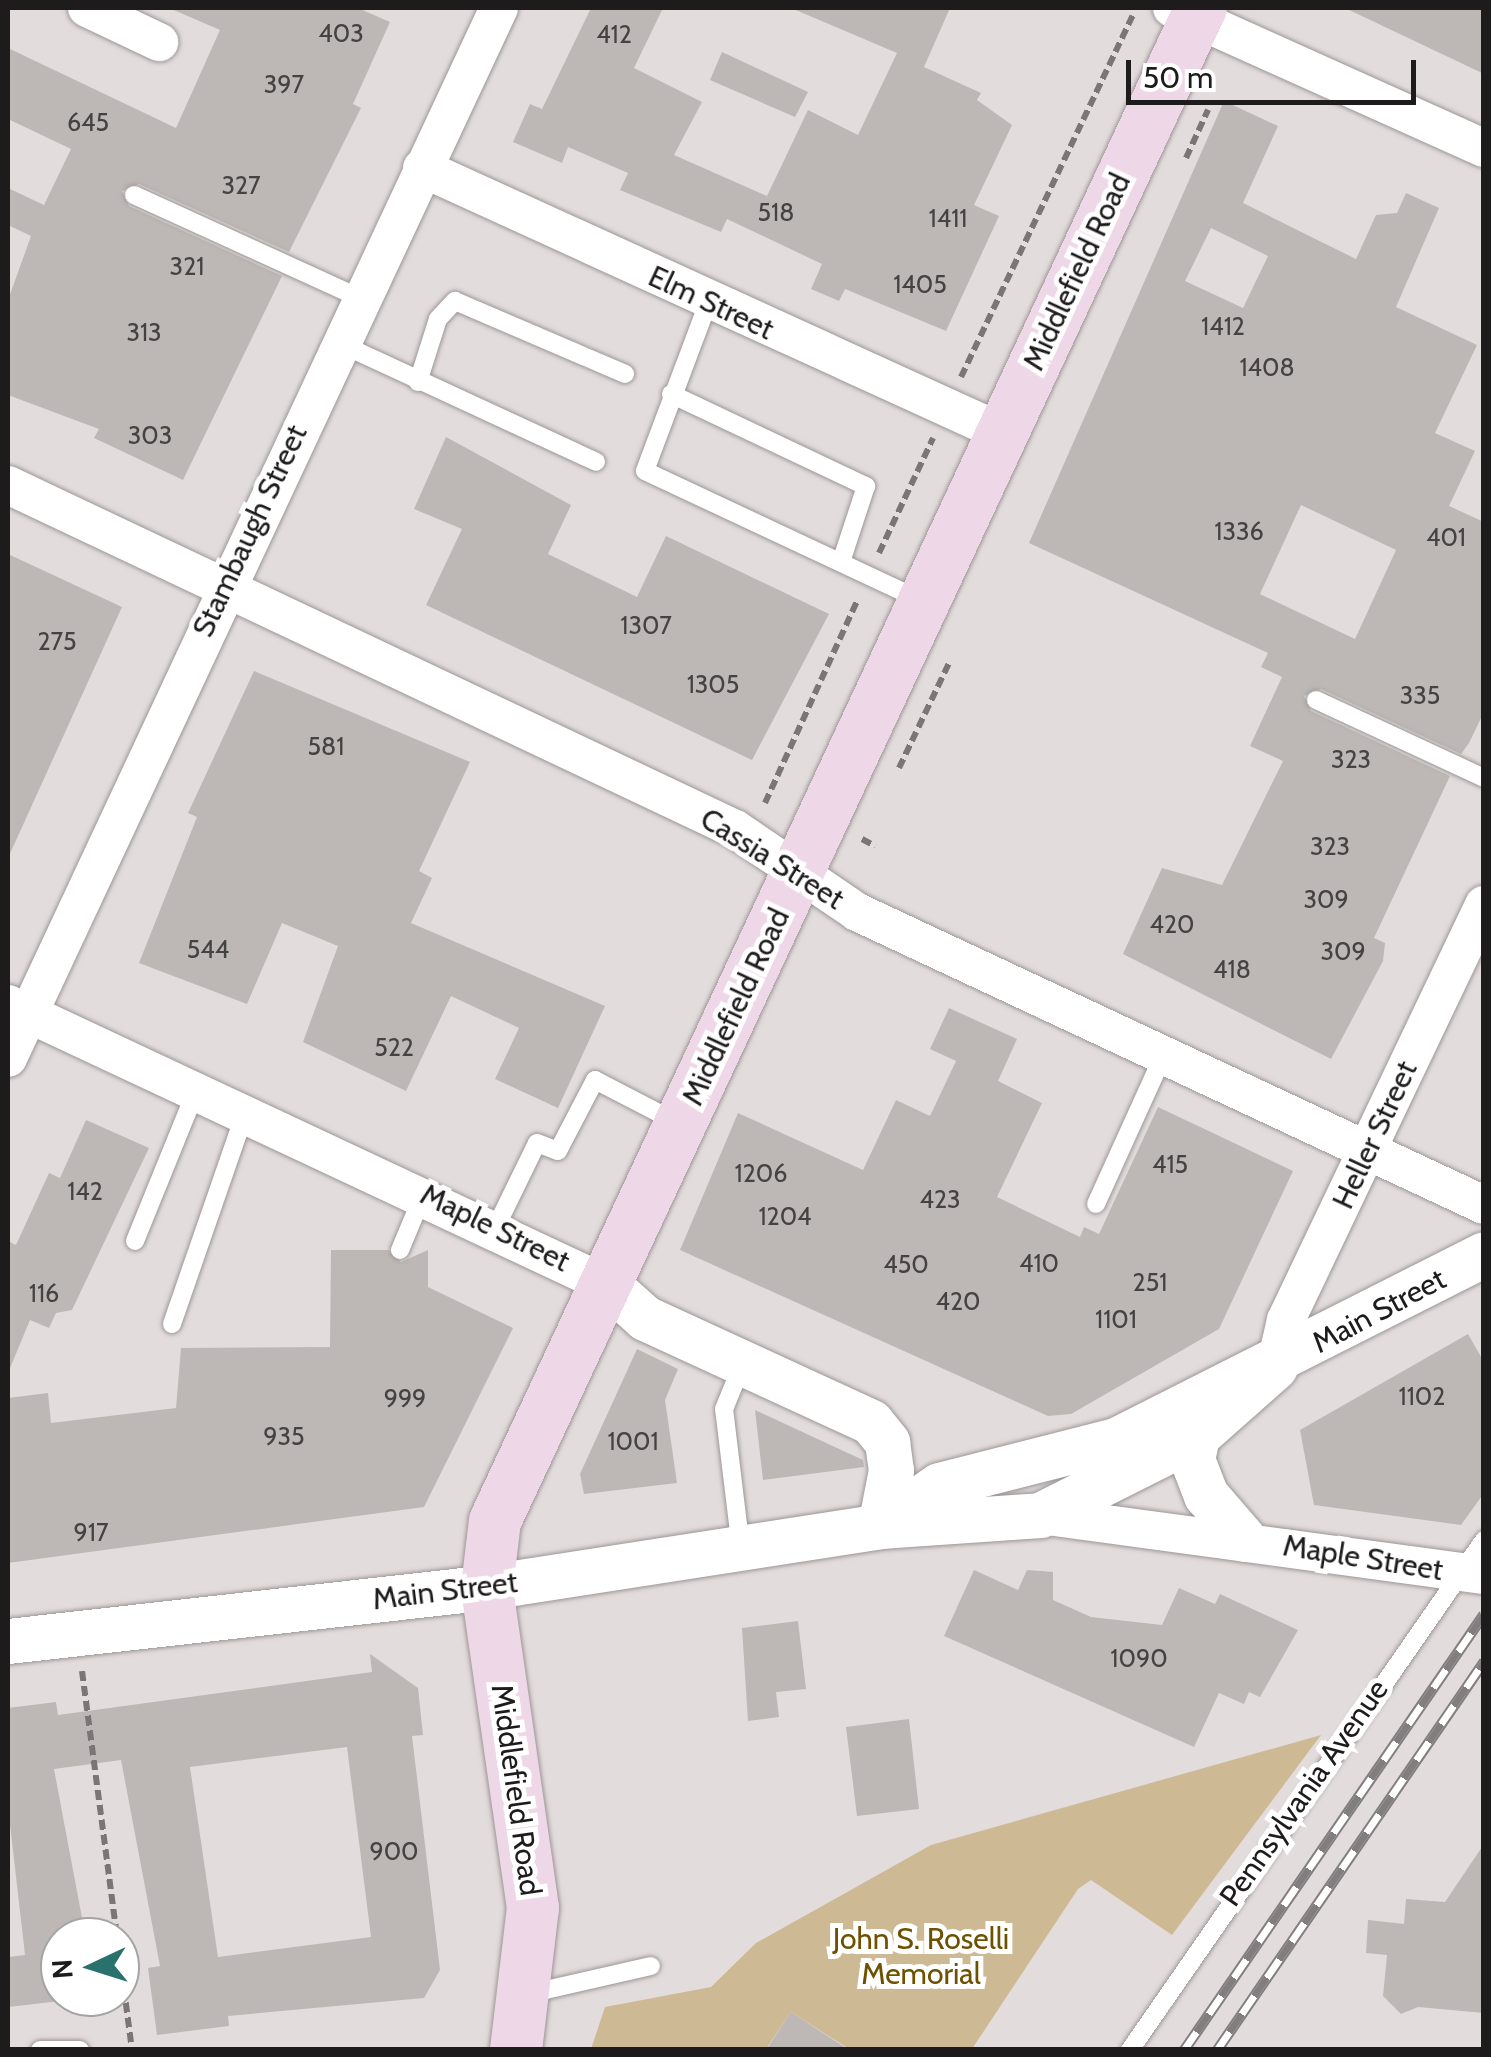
<!DOCTYPE html>
<html>
<head>
<meta charset="utf-8">
<style>
  body { margin:0 }
  #map { position:relative; width:1491px; height:2057px; overflow:hidden; background:#e3dcdd; font-family:Cabin,sans-serif }
  div>[style] { position:absolute }
  .green>* { inset:0; background:#cdba94 }
  .building>* { inset:0; background:#bdb8b5 }
  .path>* { height:6px; margin-top:-3px; transform-origin:0; background:repeating-linear-gradient(90deg,#7a7676 0 10px,transparent 0 15px) }
  .roads { filter:drop-shadow(0 0 2px #9d9696) drop-shadow(0 0 2px #9d9696) }
  .service>* { height:18px; margin:-9px; padding:0 9px; transform-origin:9px; border-radius:9px; background:#fff }
  .minor>* { height:38px; margin:-19px; padding:0 19px; transform-origin:19px; border-radius:19px; background:#fff }
  .tertiary>* { height:45px; margin:-22.5px; padding:0 22.5px; transform-origin:22.5px; border-radius:22.5px; background:#fff }
  .secondary>* { height:52px; margin:-26px; padding:0 26px; transform-origin:26px; border-radius:26px; background:#eed8e7 }
  .rail>* { height:11px; margin-top:-5.5px; transform-origin:0; background:repeating-linear-gradient(90deg,#fff 0 22px,#827d7e 0 44px); box-sizing:border-box; border-block:2px solid #827d7e }
  span { translate:-50% -50%; white-space:nowrap; text-align:center; line-height:1.15; -webkit-text-stroke:10px #fff; paint-order:stroke }
  .number-label { font-size:25px; color:#454242 }
  .number-label span { -webkit-text-stroke-width:0 }
  .street-label { font-size:30px; color:#1d1b1b }
  .park-label { font-size:30px; color:#6e5100 }
  .frame { position:absolute; inset:0; border:10px solid #1d1b1b; pointer-events:none }
  .north { position:absolute; left:40px; top:1917px; width:100px; height:100px; box-sizing:border-box; background:#fff; border:2px solid #a5a4a4; border-radius:50%; rotate:266deg; font-size:28px; font-weight:700; line-height:40px; text-align:center; color:#1d1b1b }
  .north::after { content:''; display:block; margin:auto; width:35px; height:45px; background:#28716c; clip-path:polygon(50% 0,100% 100%,50% 72%,0 100%) }
  .scale { position:absolute; left:1126px; top:60px; width:290px; height:45px; box-sizing:border-box; border:5px solid #1d1b1b; border-top:0; padding-left:12px; font-size:30px; line-height:35px; white-space:nowrap; color:#1d1b1b; -webkit-text-stroke:8px #fff; paint-order:stroke }
</style>
</head>
<body>
<div id="map">
  <div class="green">
    <i style="clip-path:polygon(1321px 1735px,1172px 1935px,1091px 1880px,1078px 1889px,972px 2049px,849px 2049px,791px 2012px,766px 2049px,591px 2049px,605px 2007px,711px 1987px,756px 1943px,931px 1845px)"></i>
  </div>
  <div class="building">
    <i style="clip-path:polygon(169px 8px,358px 8px,390px 22px,353px 104px,361px 108px,289px 252px,139px 184px,122px 191px,129px 206px,282px 276px,183px 480px,94px 438px,99px 429px,8px 395px,8px 300px,31px 236px,8px 225px,8px 188px,44px 205px,71px 149px,8px 119px,8px 48px,176px 128px,220px 30px)"></i>
    <i style="clip-path:polygon(591px 8px,663px 8px,634px 68px,702px 102px,674px 155px,767px 196px,808px 110px,858px 135px,897px 53px,791px 8px,950px 8px,924px 67px,981px 93px,977px 100px,1012px 125px,974px 205px,999px 216px,946px 331px,845px 289px,839px 301px,811px 289px,822px 264px,727px 219px,721px 232px,620px 190px,628px 173px,568px 147px,562px 163px,513px 142px,530px 104px,542px 109px)"></i>
    <i style="clip-path:polygon(1345px 8px,1484px 8px,1484px 74px)"></i>
    <i style="clip-path:polygon(722px 52px,808px 92px,795px 117px,710px 80px)"></i>
    <i style="clip-path:polygon(evenodd,1224px 101px,1278px 126px,1243px 203px,1356px 259px,1376px 215px,1397px 213px,1406px 193px,1439px 208px,1396px 307px,1477px 345px,1435px 433px,1475px 451px,1449px 506px,1484px 522px,1484px 712px,1469px 743px,1461px 754px,1321px 689px,1304px 696px,1311px 711px,1450px 776px,1374px 938px,1385px 943px,1383px 961px,1331px 1059px,1123px 954px,1162px 868px,1222px 885px,1283px 761px,1250px 746px,1282px 677px,1261px 667px,1268px 653px,1029px 543px,1224px 101px,1211px 228px,1268px 256px,1243px 308px,1185px 281px,1211px 228px,1224px 101px,1301px 505px,1396px 550px,1355px 639px,1260px 594px,1301px 505px)"></i>
    <i style="clip-path:polygon(446px 437px,571px 505px,548px 554px,637px 597px,666px 536px,829px 614px,752px 760px,426px 605px,462px 529px,414px 509px)"></i>
    <i style="clip-path:polygon(8px 554px,122px 607px,8px 858px)"></i>
    <i style="clip-path:polygon(254px 671px,470px 762px,419px 871px,432px 878px,411px 923px,605px 1006px,558px 1108px,495px 1079px,519px 1028px,451px 996px,406px 1091px,303px 1042px,338px 946px,282px 923px,247px 1004px,139px 963px,197px 817px,188px 813px)"></i>
    <i style="clip-path:polygon(949px 1008px,1017px 1039px,998px 1081px,1042px 1103px,997px 1197px,1080px 1237px,1084px 1227px,1099px 1234px,1158px 1107px,1293px 1171px,1219px 1329px,1071px 1414px,1048px 1416px,680px 1250px,738px 1113px,863px 1170px,896px 1100px,930px 1116px,956px 1061px,930px 1049px)"></i>
    <i style="clip-path:polygon(86px 1120px,149px 1148px,72px 1310px,56px 1313px,49px 1328px,30px 1320px,8px 1373px,8px 1241px,16px 1245px,49px 1173px,60px 1178px)"></i>
    <i style="clip-path:polygon(331px 1250px,388px 1250px,401px 1262px,428px 1250px,428px 1287px,513px 1328px,424px 1507px,8px 1563px,8px 1398px,48px 1393px,51px 1423px,176px 1408px,181px 1348px,330px 1347px)"></i>
    <i style="clip-path:polygon(1468px 1334px,1484px 1362px,1484px 1493px,1461px 1525px,1314px 1505px,1300px 1430px)"></i>
    <i style="clip-path:polygon(637px 1349px,678px 1369px,665px 1400px,677px 1483px,584px 1494px,580px 1474px)"></i>
    <i style="clip-path:polygon(755px 1410px,863px 1460px,864px 1467px,763px 1480px)"></i>
    <i style="clip-path:polygon(974px 1570px,1018px 1590px,1027px 1570px,1053px 1572px,1053px 1600px,1091px 1617px,1162px 1625px,1179px 1588px,1215px 1604px,1220px 1594px,1298px 1630px,1260px 1697px,1249px 1692px,1244px 1704px,1219px 1693px,1194px 1747px,944px 1636px)"></i>
    <i style="clip-path:polygon(798px 1621px,806px 1689px,776px 1692px,779px 1717px,748px 1721px,742px 1628px)"></i>
    <i style="clip-path:polygon(evenodd,370px 1654px,418px 1688px,423px 1735px,412px 1736px,440px 1970px,424px 1998px,228px 2016px,229px 2026px,157px 2035px,148px 1968px,160px 1966px,121px 1760px,54px 1769px,83px 1923px,60px 1926px,60px 2001px,8px 2007px,8px 1957px,25px 1955px,8px 1807px,8px 1708px,56px 1702px,58px 1715px,372px 1672px,370px 1654px,347px 1747px,371px 1937px,218px 1957px,190px 1767px,347px 1747px)"></i>
    <i style="clip-path:polygon(909px 1719px,919px 1809px,857px 1816px,846px 1727px)"></i>
    <i style="clip-path:polygon(1484px 1844px,1484px 2013px,1418px 2007px,1401px 2014px,1383px 1996px,1387px 1955px,1366px 1953px,1368px 1920px,1404px 1924px,1406px 1899px,1445px 1902px)"></i>
    <i style="clip-path:polygon(791px 2012px,849px 2050px,766px 2050px)"></i>
  </div>
  <div class="path">
    <i style="left:1186px;top:158px;width:53px;rotate:-65.4deg"></i>
    <i style="left:961px;top:377px;width:403px;rotate:-64.6deg"></i>
    <i style="left:879px;top:553px;width:127px;rotate:-64.8deg"></i>
    <i style="left:899px;top:768px;width:116px;rotate:-64.5deg"></i>
    <i style="left:765px;top:803px;width:222px;rotate:-65.5deg"></i>
    <i style="left:862px;top:839px;width:15px;rotate:28deg"></i>
    <i style="left:82px;top:1671px;width:268px;rotate:82.5deg"></i>
    <i style="left:120px;top:1958px;width:93px;rotate:82.6deg"></i>
  </div>
  <div class="roads">
    <div class="service">
      <i style="left:134px;top:195px;width:248px;rotate:24.5deg"></i>
      <i style="left:708px;top:303px;width:179px;rotate:110.6deg"></i>
      <i style="left:645px;top:471px;width:302px;rotate:25.1deg"></i>
      <i style="left:339px;top:343px;width:283px;rotate:24.8deg"></i>
      <i style="left:418px;top:382px;width:66px;rotate:-72.4deg"></i>
      <i style="left:438px;top:319px;width:25px;rotate:-47deg"></i>
      <i style="left:455px;top:301px;width:185px;rotate:23.2deg"></i>
      <i style="left:671px;top:394px;width:216px;rotate:25.3deg"></i>
      <i style="left:866px;top:486px;width:80px;rotate:108.2deg"></i>
      <i style="left:1316px;top:700px;width:185px;rotate:24.9deg"></i>
      <i style="left:1096px;top:1204px;width:165px;rotate:-65.6deg"></i>
      <i style="left:496px;top:1227px;width:93px;rotate:-64deg"></i>
      <i style="left:537px;top:1143px;width:22px;rotate:21deg"></i>
      <i style="left:558px;top:1151px;width:80px;rotate:-62.5deg"></i>
      <i style="left:595px;top:1080px;width:91px;rotate:27.4deg"></i>
      <i style="left:135px;top:1241px;width:162px;rotate:-67.9deg"></i>
      <i style="left:400px;top:1250px;width:60px;rotate:-67.3deg"></i>
      <i style="left:172px;top:1324px;width:223px;rotate:-70.9deg"></i>
      <i style="left:741px;top:1549px;width:141px;rotate:-96.9deg"></i>
      <i style="left:724px;top:1409px;width:48px;rotate:-67.8deg"></i>
      <i style="left:528px;top:1994px;width:126px;rotate:-12.8deg"></i>
      <i style="left:40px;top:2050px;width:40px"></i>
      <i style="left:1130px;top:2050px;width:621px;rotate:-55.23deg"></i>
    </div>
    <div class="minor">
      <i style="left:87px;top:8px;width:80px;rotate:25.3deg"></i>
      <i style="left:1172px;top:8px;width:342px;rotate:24.2deg"></i>
      <i style="left:422px;top:168px;width:636px;rotate:24.51deg"></i>
      <i style="left:8px;top:485px;width:804px;rotate:25.32deg"></i>
      <i style="left:735px;top:829px;width:148px;rotate:34.2deg"></i>
      <i style="left:857px;top:912px;width:692px;rotate:25.05deg"></i>
      <i style="left:8px;top:1004px;width:663px;rotate:25.1deg"></i>
      <i style="left:8px;top:1058px;width:1159px;rotate:-64.94deg"></i>
      <i style="left:1275px;top:1367px;width:48px;rotate:-76.8deg"></i>
      <i style="left:1286px;top:1320px;width:460px;rotate:-64.5deg"></i>
      <i style="left:1040px;top:1515px;width:448px;rotate:7.7deg"></i>
    </div>
    <div class="tertiary">
      <i style="left:608px;top:1285px;width:50px;rotate:41.7deg"></i>
      <i style="left:645px;top:1318px;width:249px;rotate:24.7deg"></i>
      <i style="left:871px;top:1422px;width:26px;rotate:51deg"></i>
      <i style="left:887px;top:1442px;width:28px;rotate:82deg"></i>
      <i style="left:891px;top:1470px;width:57px;rotate:101.1deg"></i>
      <i style="left:1197px;top:1436px;width:24px;rotate:102deg"></i>
      <i style="left:1192px;top:1459px;width:39px;rotate:69deg"></i>
      <i style="left:1206px;top:1495px;width:58px;rotate:49.2deg"></i>
      <i style="left:881px;top:1525px;width:70px;rotate:-34.6deg"></i>
      <i style="left:939px;top:1485px;width:183px;rotate:-14.3deg"></i>
      <i style="left:1116px;top:1440px;width:412px;rotate:-26.8deg"></i>
      <i style="left:8px;top:1641px;width:482px;rotate:-6.4deg"></i>
      <i style="left:487px;top:1587px;width:398px;rotate:-8.8deg"></i>
      <i style="left:880px;top:1526px;width:160px;rotate:-3.9deg"></i>
      <i style="left:1040px;top:1515px;width:176px;rotate:-26.7deg"></i>
      <i style="left:1197px;top:1436px;width:104px;rotate:-41.5deg"></i>
    </div>
    <div class="secondary">
      <i style="left:516px;top:2050px;width:143px;rotate:-83.2deg"></i>
      <i style="left:533px;top:1908px;width:324px;rotate:-98.2deg"></i>
      <i style="left:487px;top:1587px;width:66px;rotate:-83.1deg"></i>
      <i style="left:495px;top:1521px;width:1670px;rotate:-64.99deg"></i>
    </div>
  </div>
  <div class="rail">
    <i style="left:1184px;top:2050px;width:529px;rotate:-55.47deg"></i>
    <i style="left:1217px;top:2050px;width:472px;rotate:-55.5deg"></i>
  </div>
  <div class="number-label">
    <span style="left:341px;top:33px">403</span>
    <span style="left:614px;top:34px">412</span>
    <span style="left:284px;top:84px">397</span>
    <span style="left:88px;top:122px">645</span>
    <span style="left:241px;top:185px">327</span>
    <span style="left:776px;top:212px">518</span>
    <span style="left:948px;top:218px">1411</span>
    <span style="left:187px;top:266px">321</span>
    <span style="left:920px;top:284px">1405</span>
    <span style="left:1223px;top:326px">1412</span>
    <span style="left:144px;top:332px">313</span>
    <span style="left:1267px;top:367px">1408</span>
    <span style="left:150px;top:435px">303</span>
    <span style="left:1239px;top:531px">1336</span>
    <span style="left:1446px;top:537px">401</span>
    <span style="left:646px;top:625px">1307</span>
    <span style="left:57px;top:641px">275</span>
    <span style="left:713px;top:684px">1305</span>
    <span style="left:1420px;top:695px">335</span>
    <span style="left:326px;top:746px">581</span>
    <span style="left:1351px;top:759px">323</span>
    <span style="left:1330px;top:846px">323</span>
    <span style="left:1326px;top:899px">309</span>
    <span style="left:1172px;top:924px">420</span>
    <span style="left:208px;top:949px">544</span>
    <span style="left:1343px;top:951px">309</span>
    <span style="left:1232px;top:969px">418</span>
    <span style="left:394px;top:1047px">522</span>
    <span style="left:1170px;top:1164px">415</span>
    <span style="left:761px;top:1173px">1206</span>
    <span style="left:85px;top:1191px">142</span>
    <span style="left:940px;top:1199px">423</span>
    <span style="left:785px;top:1216px">1204</span>
    <span style="left:1039px;top:1263px">410</span>
    <span style="left:906px;top:1264px">450</span>
    <span style="left:1150px;top:1282px">251</span>
    <span style="left:44px;top:1293px">116</span>
    <span style="left:958px;top:1301px">420</span>
    <span style="left:1116px;top:1319px">1101</span>
    <span style="left:1422px;top:1396px">1102</span>
    <span style="left:405px;top:1398px">999</span>
    <span style="left:284px;top:1436px">935</span>
    <span style="left:633px;top:1441px">1001</span>
    <span style="left:91px;top:1532px">917</span>
    <span style="left:1139px;top:1658px">1090</span>
    <span style="left:394px;top:1851px">900</span>
  </div>
  <div class="street-label">
    <span style="left:1077px;top:272px;rotate:-65deg">Middlefield Road</span>
    <span style="left:711px;top:303px;rotate:25deg">Elm Street</span>
    <span style="left:250px;top:531px;rotate:-65deg">Stambaugh Street</span>
    <span style="left:772px;top:859px;rotate:32deg">Cassia Street</span>
    <span style="left:736px;top:1007px;rotate:-65deg">Middlefield Road</span>
    <span style="left:1375px;top:1135px;rotate:-65deg">Heller Street</span>
    <span style="left:495px;top:1228px;rotate:26deg">Maple Street</span>
    <span style="left:1379px;top:1311px;rotate:-28deg">Main Street</span>
    <span style="left:1363px;top:1558px;rotate:9deg">Maple Street</span>
    <span style="left:445px;top:1591px;rotate:-7deg">Main Street</span>
    <span style="left:516px;top:1790px;rotate:82deg">Middlefield Road</span>
    <span style="left:1304px;top:1793px;rotate:-55deg">Pennsylvania Avenue</span>
  </div>
  <div class="park-label">
    <span style="left:921px;top:1956px">John S. Roselli<br>Memorial</span>
  </div>
  <div class="frame"></div>
  <div class="north">N</div>
  <div class="scale">50 m</div>
</div>
</body>
</html>
